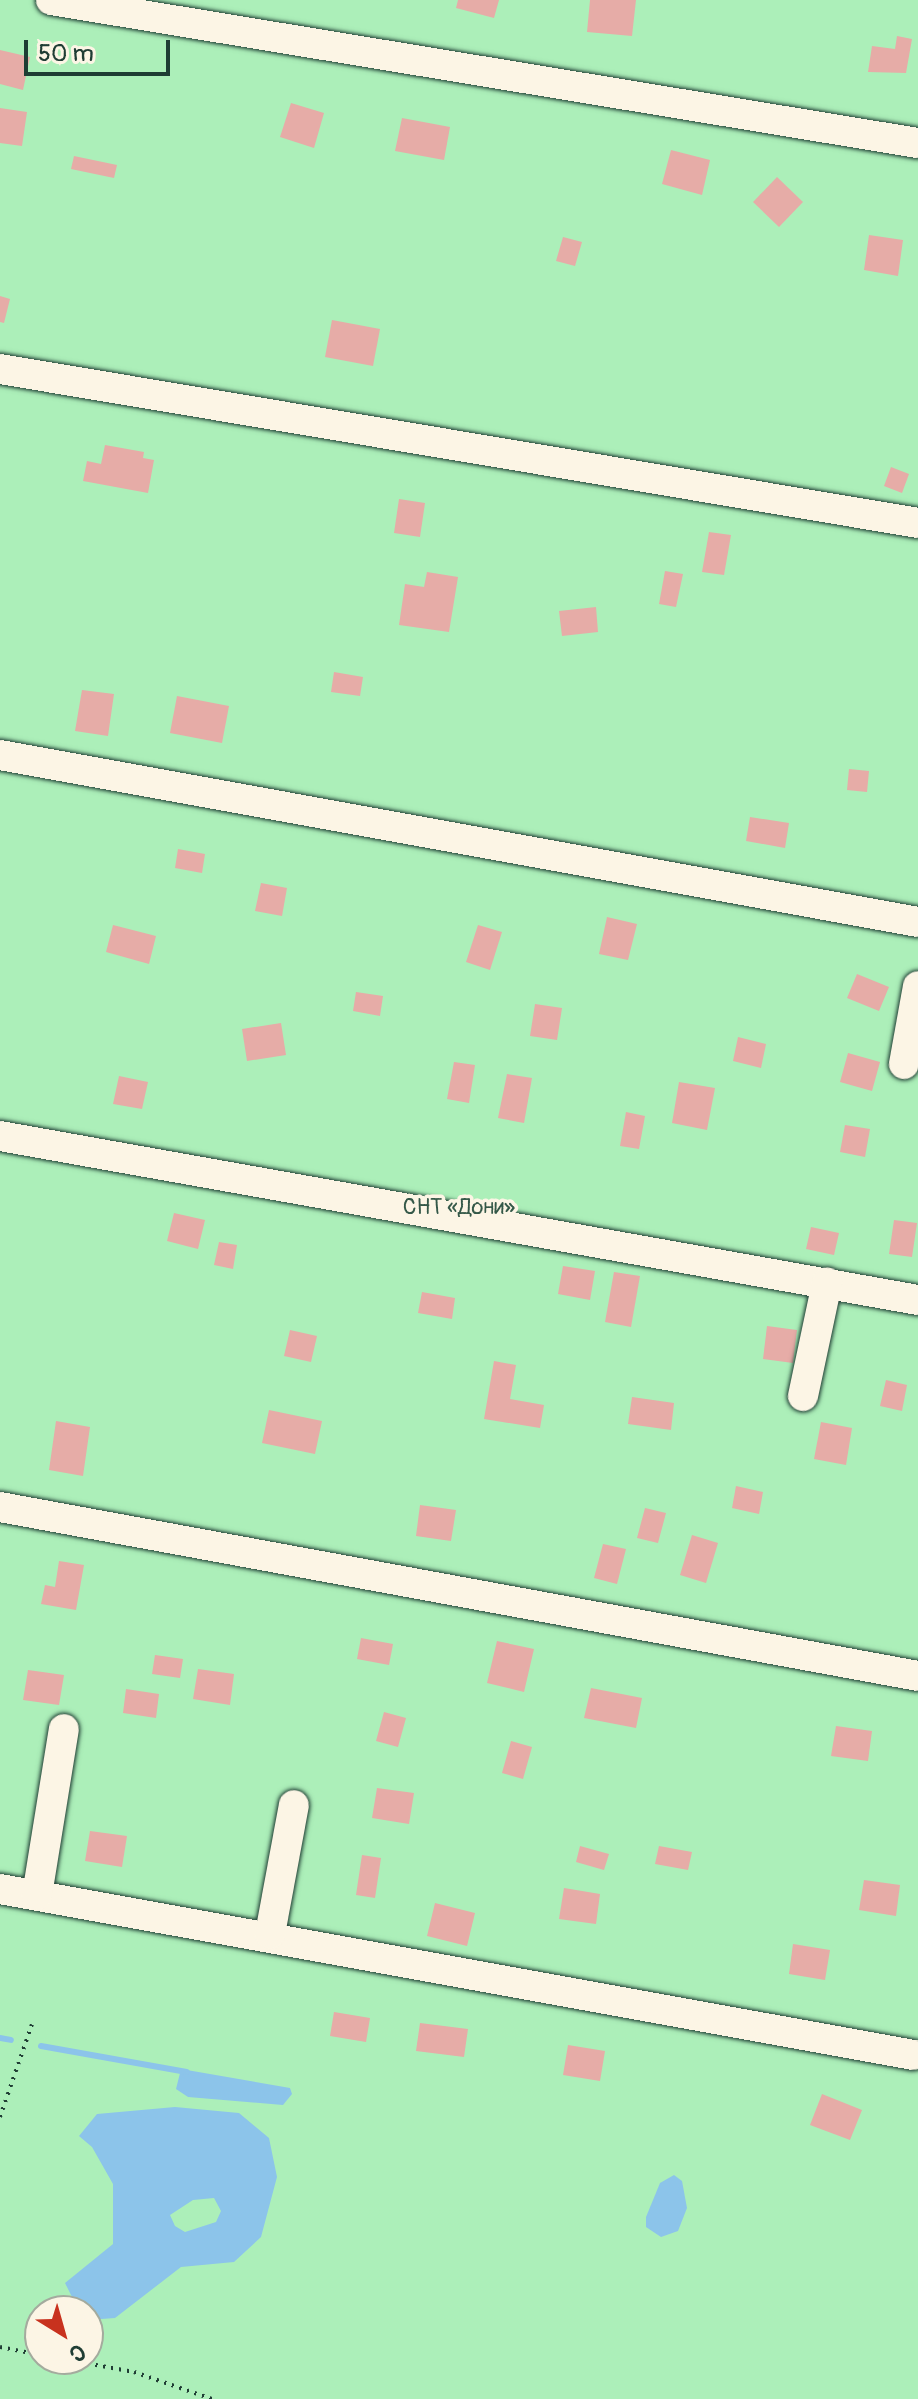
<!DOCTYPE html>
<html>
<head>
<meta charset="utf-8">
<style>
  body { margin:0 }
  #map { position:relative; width:918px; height:2399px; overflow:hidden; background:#f5dfd2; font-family:Pangolin,sans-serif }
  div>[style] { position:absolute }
  .green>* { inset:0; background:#acefb9 }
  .water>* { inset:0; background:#8cc4ea }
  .stream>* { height:6px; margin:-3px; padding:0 3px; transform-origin:3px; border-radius:3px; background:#8cc4ea }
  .building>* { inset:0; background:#e6aca7 }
  .path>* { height:4px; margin-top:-2px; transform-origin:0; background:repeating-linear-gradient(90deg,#1f3d34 0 2px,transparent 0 8px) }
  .roads { filter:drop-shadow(0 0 2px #1f3d34) drop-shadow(0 0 2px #1f3d34) }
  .minor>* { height:30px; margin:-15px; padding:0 15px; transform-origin:15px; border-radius:15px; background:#fcf5e5 }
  span { translate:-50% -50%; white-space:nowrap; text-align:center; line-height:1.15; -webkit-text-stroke:7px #fcf5e5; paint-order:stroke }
  .park-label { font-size:22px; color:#345848 }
  .north { position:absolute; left:24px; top:2295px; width:80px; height:80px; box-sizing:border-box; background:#fcf5e5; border:2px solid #a4ab9e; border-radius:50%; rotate:143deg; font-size:22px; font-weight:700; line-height:32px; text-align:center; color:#1f3d34 }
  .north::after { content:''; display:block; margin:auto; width:28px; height:36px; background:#c8321e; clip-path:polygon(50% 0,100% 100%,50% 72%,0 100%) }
  .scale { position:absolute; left:24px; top:40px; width:146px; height:36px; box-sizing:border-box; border:4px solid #1f3d34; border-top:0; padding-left:10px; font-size:24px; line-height:28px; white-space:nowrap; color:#1f3d34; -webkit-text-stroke:6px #fcf5e5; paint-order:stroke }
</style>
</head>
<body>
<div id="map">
  <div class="green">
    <i style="clip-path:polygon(evenodd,0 0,918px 0,918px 2399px,0 2399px,0 0,40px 2311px,88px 2311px,88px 2359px,40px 2359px,40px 2311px)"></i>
  </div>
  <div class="water">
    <i style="clip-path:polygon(181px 2069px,290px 2088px,292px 2094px,283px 2105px,188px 2097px,176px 2089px)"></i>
    <i style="clip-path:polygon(evenodd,175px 2107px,239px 2113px,269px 2138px,277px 2177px,261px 2237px,234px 2262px,181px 2267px,115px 2318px,88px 2320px,88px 2311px,79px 2311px,65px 2283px,113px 2244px,113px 2184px,92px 2147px,79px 2136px,97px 2114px,175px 2107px,214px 2198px,221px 2211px,216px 2222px,185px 2232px,175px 2226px,170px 2215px,193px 2200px,214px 2198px)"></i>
    <i style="clip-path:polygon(674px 2175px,682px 2181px,687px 2208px,678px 2231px,661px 2237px,646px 2227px,646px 2217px,660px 2183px)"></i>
  </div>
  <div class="stream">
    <i style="left:0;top:2038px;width:11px;rotate:10deg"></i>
    <i style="left:41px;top:2046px;width:148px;rotate:10.1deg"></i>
  </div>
  <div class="building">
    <i style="clip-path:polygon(458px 0,499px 0,494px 18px,456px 8px)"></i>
    <i style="clip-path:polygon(590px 0,636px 0,632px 36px,587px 32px)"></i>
    <i style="clip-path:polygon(897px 36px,912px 39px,906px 73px,868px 72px,872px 46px,895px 49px)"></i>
    <i style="clip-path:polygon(0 50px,30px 57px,23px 90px,0 84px)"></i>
    <i style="clip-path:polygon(291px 103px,324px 113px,314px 148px,280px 137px)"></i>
    <i style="clip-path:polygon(0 108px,27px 112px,22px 146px,0 143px)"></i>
    <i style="clip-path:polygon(402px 118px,450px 127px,444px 160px,395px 151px)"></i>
    <i style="clip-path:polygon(671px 150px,710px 160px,702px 195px,662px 184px)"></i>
    <i style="clip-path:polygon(74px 156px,117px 165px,114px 178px,71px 169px)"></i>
    <i style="clip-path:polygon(777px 177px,803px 202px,779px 227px,753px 202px)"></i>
    <i style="clip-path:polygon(869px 235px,903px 240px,898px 276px,864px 270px)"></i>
    <i style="clip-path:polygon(563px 237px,582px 242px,575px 266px,556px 261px)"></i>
    <i style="clip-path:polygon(0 296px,10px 299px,4px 323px,0 322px)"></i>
    <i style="clip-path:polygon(332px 320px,380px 329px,373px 366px,325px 357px)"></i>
    <i style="clip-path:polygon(105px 445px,144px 452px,143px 458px,154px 460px,148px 493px,83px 481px,87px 461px,101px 464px)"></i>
    <i style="clip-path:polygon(891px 467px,909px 474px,902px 493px,884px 486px)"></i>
    <i style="clip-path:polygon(399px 499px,425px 503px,420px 537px,394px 533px)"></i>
    <i style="clip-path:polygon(709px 532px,731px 535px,724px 575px,702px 572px)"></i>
    <i style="clip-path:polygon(665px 571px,683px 574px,676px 607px,659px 604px)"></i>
    <i style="clip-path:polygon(427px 572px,458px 577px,449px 632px,399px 625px,405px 584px,424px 587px)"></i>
    <i style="clip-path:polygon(596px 607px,598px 632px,562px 636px,559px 611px)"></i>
    <i style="clip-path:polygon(334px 672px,363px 677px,360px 696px,331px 692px)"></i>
    <i style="clip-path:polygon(82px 690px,114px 694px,108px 736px,75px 731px)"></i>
    <i style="clip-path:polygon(177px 696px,229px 706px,222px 743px,170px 733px)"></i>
    <i style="clip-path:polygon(849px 769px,869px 771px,867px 792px,847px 790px)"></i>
    <i style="clip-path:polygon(750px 817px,789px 823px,785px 848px,746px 841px)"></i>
    <i style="clip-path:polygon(178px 849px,205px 854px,202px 873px,175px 868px)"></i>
    <i style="clip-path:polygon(261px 883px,287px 888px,282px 916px,255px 911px)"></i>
    <i style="clip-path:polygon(607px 917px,637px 924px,628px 960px,599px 954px)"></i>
    <i style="clip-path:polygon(113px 925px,156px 936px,149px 964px,106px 952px)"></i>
    <i style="clip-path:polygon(478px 925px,502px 932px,490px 970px,466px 962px)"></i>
    <i style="clip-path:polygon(857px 974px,889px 987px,879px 1011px,847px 998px)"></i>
    <i style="clip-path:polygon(356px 992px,383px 996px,380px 1016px,353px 1011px)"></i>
    <i style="clip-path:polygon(535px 1004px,562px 1008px,557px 1040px,530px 1036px)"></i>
    <i style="clip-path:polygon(281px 1023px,286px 1055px,247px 1061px,242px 1029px)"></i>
    <i style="clip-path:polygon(738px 1037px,766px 1044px,761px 1068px,733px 1061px)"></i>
    <i style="clip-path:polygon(848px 1053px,880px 1062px,872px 1091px,840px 1082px)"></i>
    <i style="clip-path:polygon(454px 1062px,475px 1065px,469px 1103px,447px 1099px)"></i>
    <i style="clip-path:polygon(507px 1074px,532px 1078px,524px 1123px,498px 1118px)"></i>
    <i style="clip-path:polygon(119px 1076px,148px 1082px,142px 1109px,113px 1104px)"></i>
    <i style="clip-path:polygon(679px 1082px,715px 1088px,707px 1130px,672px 1123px)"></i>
    <i style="clip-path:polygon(626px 1112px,645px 1116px,639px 1149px,620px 1146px)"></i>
    <i style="clip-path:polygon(845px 1125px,870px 1129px,865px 1157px,840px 1152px)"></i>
    <i style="clip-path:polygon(174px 1213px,205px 1220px,198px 1249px,167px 1241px)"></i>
    <i style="clip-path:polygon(894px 1220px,917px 1223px,912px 1257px,889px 1254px)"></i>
    <i style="clip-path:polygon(811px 1227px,839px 1233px,834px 1255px,806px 1249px)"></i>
    <i style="clip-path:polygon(219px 1242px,237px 1245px,233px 1269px,214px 1265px)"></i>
    <i style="clip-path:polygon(563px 1266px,595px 1271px,590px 1300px,558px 1294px)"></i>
    <i style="clip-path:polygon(614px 1272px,640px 1276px,631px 1327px,605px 1322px)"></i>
    <i style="clip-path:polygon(422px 1292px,455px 1298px,452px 1319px,418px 1313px)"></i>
    <i style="clip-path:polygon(767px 1326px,797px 1330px,793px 1363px,763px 1359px)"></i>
    <i style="clip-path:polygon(290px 1330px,317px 1336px,311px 1362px,284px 1356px)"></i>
    <i style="clip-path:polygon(494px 1361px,516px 1365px,510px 1399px,544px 1405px,540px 1428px,484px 1419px)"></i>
    <i style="clip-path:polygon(886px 1380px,907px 1385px,902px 1411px,880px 1406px)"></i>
    <i style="clip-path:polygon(632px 1397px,674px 1403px,671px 1430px,628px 1424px)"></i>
    <i style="clip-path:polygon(269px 1410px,322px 1421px,315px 1454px,262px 1443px)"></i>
    <i style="clip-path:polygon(56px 1421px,90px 1427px,83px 1476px,49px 1470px)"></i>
    <i style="clip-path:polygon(821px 1422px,852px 1428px,846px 1465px,814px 1459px)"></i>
    <i style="clip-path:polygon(736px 1486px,763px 1492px,759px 1514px,732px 1508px)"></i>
    <i style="clip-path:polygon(420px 1505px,456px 1510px,451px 1541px,416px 1536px)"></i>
    <i style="clip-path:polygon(645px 1508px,666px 1513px,658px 1543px,637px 1538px)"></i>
    <i style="clip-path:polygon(692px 1535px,718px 1543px,706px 1583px,680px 1575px)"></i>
    <i style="clip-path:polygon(603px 1544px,626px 1549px,617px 1584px,594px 1578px)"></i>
    <i style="clip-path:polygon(59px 1561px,84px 1565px,76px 1610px,41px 1604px,45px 1585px,55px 1587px)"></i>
    <i style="clip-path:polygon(361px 1638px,393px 1644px,389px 1665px,357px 1659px)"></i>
    <i style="clip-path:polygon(497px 1641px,534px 1649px,524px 1692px,487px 1683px)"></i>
    <i style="clip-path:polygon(155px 1655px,183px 1659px,180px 1678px,152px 1674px)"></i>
    <i style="clip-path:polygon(198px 1669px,234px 1674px,230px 1705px,193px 1699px)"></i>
    <i style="clip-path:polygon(28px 1670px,64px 1675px,59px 1705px,23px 1700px)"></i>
    <i style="clip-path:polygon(591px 1688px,642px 1698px,636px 1728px,584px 1718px)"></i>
    <i style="clip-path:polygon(126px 1689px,159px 1694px,156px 1718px,123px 1713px)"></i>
    <i style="clip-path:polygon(384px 1712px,406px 1718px,398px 1747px,376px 1741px)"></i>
    <i style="clip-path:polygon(836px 1726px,872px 1731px,868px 1761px,831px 1756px)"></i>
    <i style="clip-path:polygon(511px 1741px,532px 1747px,523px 1779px,502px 1773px)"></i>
    <i style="clip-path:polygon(377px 1788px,414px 1793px,409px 1824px,372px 1818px)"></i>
    <i style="clip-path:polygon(90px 1831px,127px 1836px,122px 1867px,85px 1861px)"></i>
    <i style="clip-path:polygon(580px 1846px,609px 1854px,604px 1870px,576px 1862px)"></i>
    <i style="clip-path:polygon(659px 1846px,692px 1852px,688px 1870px,655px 1864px)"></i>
    <i style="clip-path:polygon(362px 1855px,381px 1858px,375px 1898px,356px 1895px)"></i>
    <i style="clip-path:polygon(864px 1880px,900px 1885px,896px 1916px,859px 1910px)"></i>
    <i style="clip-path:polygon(564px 1888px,600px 1894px,596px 1924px,559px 1919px)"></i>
    <i style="clip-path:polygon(435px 1903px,475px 1913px,467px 1946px,427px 1936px)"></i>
    <i style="clip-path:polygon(793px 1944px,830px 1950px,825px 1980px,789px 1974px)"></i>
    <i style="clip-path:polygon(334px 2012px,370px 2018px,366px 2042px,330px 2036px)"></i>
    <i style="clip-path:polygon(420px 2023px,468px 2029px,464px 2057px,416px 2051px)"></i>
    <i style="clip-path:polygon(568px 2045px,605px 2051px,600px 2081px,563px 2075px)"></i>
    <i style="clip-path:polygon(822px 2094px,862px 2110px,850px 2140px,810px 2125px)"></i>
  </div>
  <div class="path">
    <i style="left:0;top:2117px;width:98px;rotate:-71deg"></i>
    <i style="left:0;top:2347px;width:41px;rotate:11.3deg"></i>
    <i style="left:64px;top:2359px;width:71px;rotate:10.5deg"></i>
    <i style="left:134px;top:2372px;width:83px;rotate:19.1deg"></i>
  </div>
  <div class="roads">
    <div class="minor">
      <i style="left:51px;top:0;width:879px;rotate:9.37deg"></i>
      <i style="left:0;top:369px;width:931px;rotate:9.52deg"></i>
      <i style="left:0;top:755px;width:933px;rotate:10.31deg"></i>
      <i style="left:904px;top:1064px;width:79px;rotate:-79.8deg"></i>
      <i style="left:0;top:1136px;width:933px;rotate:10.13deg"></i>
      <i style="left:803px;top:1396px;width:116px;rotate:-78deg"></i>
      <i style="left:0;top:1507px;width:933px;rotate:10.43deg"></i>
      <i style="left:0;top:1889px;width:928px;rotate:10.3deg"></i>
      <i style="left:37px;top:1895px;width:168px;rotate:-80.8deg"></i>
      <i style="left:270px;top:1934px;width:131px;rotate:-79.5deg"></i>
    </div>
  </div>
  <div class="park-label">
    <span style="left:459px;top:1208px">СНТ «Дони»</span>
  </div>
  <div class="north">С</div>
  <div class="scale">50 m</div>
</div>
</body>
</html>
